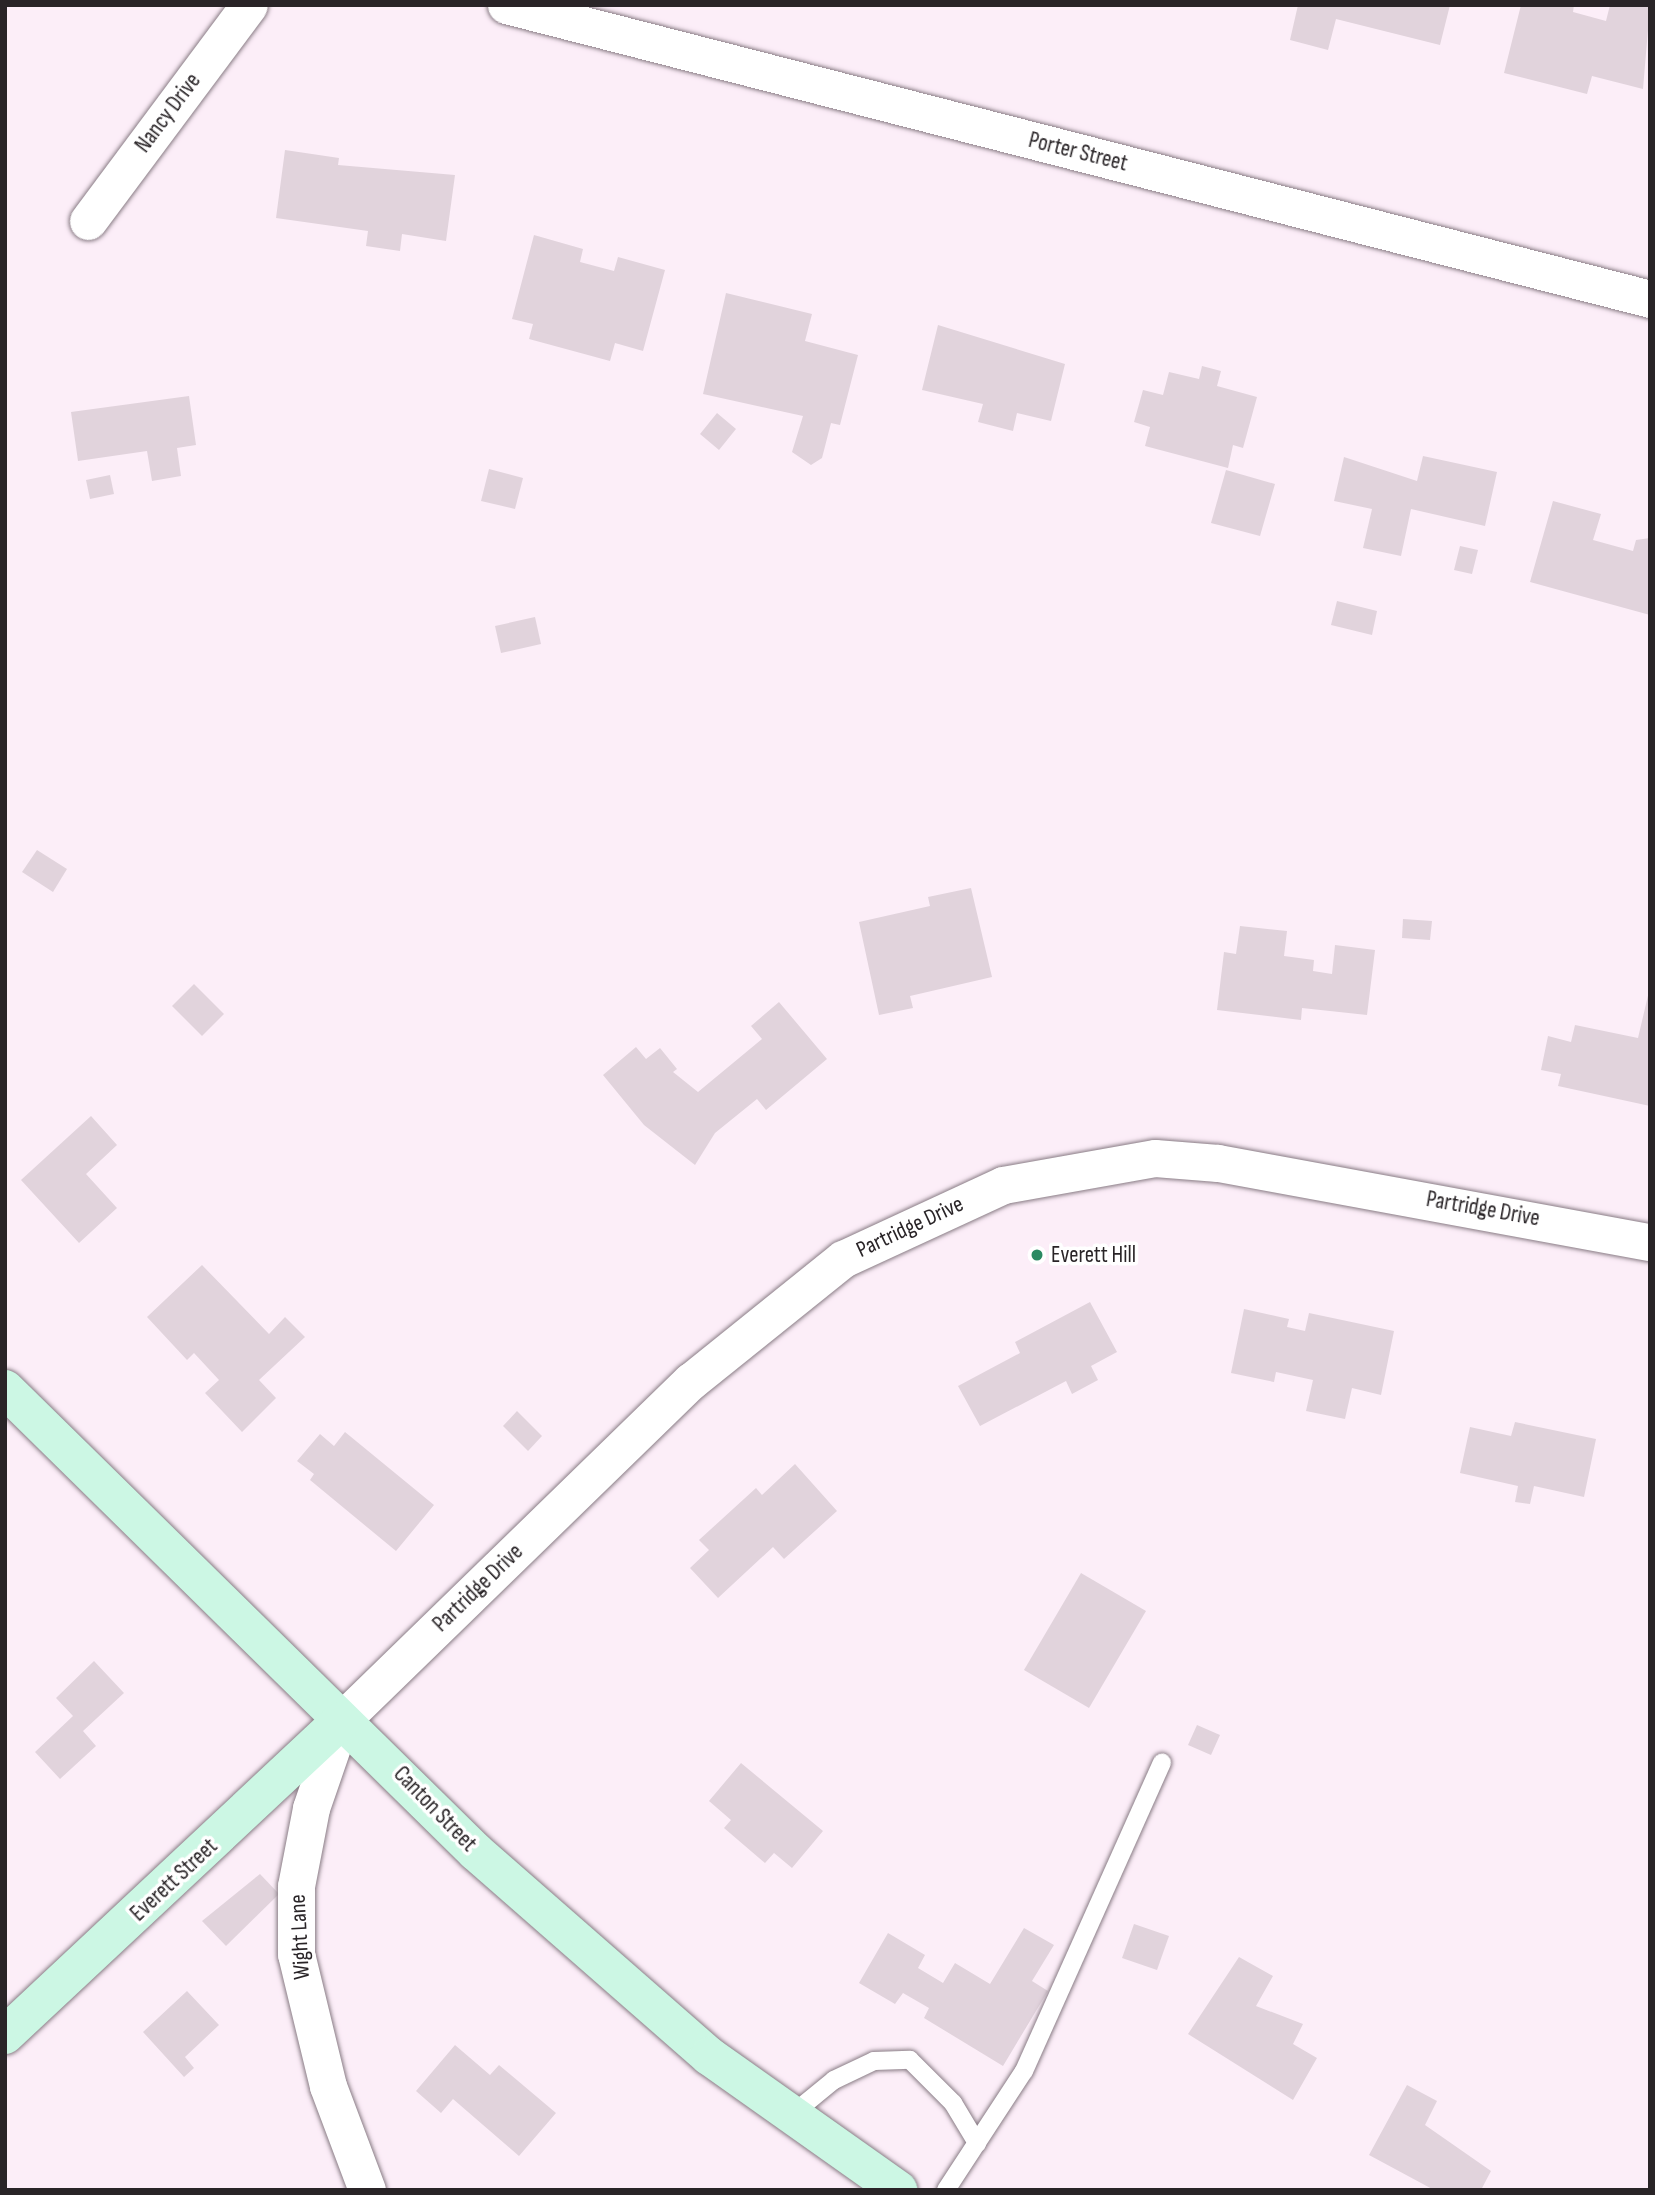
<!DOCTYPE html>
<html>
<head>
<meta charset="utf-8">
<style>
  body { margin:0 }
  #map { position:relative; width:1655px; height:2195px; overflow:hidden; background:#fceef8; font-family:"Sofia Sans Condensed",sans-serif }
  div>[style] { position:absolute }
  .building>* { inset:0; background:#e1d3dc }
  .roads { filter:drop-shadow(0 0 2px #897c85) drop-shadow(0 0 2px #897c85) }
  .lane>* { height:18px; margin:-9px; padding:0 9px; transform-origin:9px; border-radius:9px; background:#fff }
  .street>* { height:37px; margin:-18.5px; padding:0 18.5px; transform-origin:18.5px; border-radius:18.5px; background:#fff }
  .secondary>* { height:38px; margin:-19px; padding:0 19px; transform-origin:19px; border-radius:19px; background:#ccf7e4 }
  .dots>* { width:19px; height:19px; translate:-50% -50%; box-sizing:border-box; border:4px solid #fff; border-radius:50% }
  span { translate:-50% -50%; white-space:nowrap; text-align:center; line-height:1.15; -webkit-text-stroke:7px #fff; paint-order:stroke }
  .street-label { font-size:23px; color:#292427 }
  .poi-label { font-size:23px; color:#292427 }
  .left { translate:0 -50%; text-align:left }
  .frame { position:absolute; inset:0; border:7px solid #292427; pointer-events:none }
</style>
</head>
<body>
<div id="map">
  <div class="building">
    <i style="clip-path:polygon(1298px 5px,1450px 5px,1440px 45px,1336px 19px,1328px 50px,1290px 40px)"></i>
    <i style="clip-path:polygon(1521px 5px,1574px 5px,1573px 12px,1606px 21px,1610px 5px,1650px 6px,1643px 89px,1592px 76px,1587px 94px,1504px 73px)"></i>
    <i style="clip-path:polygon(285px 150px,339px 158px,338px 165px,455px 175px,446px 241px,402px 234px,400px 251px,366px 246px,368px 231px,276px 218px)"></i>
    <i style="clip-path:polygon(534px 235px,583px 249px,580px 262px,614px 271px,618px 257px,665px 270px,643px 351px,615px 343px,610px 361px,529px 339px,533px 324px,512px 319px)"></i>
    <i style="clip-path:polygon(726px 293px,812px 314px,805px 341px,858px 355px,840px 425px,831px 423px,822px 458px,811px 465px,792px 452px,803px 416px,703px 394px)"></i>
    <i style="clip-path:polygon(938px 325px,1065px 364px,1051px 421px,1017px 413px,1013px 431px,978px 422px,983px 404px,922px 390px)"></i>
    <i style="clip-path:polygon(1202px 366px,1221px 371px,1217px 386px,1257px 397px,1243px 448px,1233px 445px,1228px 468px,1145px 446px,1150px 427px,1134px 422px,1143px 390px,1163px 395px,1169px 372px,1199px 379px)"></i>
    <i style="clip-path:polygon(189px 396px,196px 445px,177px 448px,181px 476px,152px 481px,147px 451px,78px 461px,71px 412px)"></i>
    <i style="clip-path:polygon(717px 413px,736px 429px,719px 450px,700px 434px)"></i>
    <i style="clip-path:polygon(1423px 456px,1497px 472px,1485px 526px,1411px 509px,1401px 556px,1363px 548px,1372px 509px,1334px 501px,1344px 457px,1417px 481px)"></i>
    <i style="clip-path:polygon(489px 469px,523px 478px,515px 509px,481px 501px)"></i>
    <i style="clip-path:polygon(1226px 470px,1275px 484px,1260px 536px,1211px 523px)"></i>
    <i style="clip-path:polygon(110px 475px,114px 494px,90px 499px,86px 480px)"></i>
    <i style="clip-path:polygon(1553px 501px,1601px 514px,1593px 540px,1633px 551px,1636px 540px,1650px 538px,1650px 615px,1530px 582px)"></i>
    <i style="clip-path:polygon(1460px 546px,1478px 550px,1472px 574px,1454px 570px)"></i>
    <i style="clip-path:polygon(1337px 601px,1377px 611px,1372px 635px,1331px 625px)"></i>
    <i style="clip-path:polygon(535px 617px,541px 644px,501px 653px,495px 626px)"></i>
    <i style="clip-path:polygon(37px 850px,67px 869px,53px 892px,22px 872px)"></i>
    <i style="clip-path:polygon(971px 888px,992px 977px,910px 996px,913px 1008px,879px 1015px,859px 922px,930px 906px,928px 897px)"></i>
    <i style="clip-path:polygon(1403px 919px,1432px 921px,1430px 940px,1402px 938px)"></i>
    <i style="clip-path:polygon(1240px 926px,1287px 931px,1284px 956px,1314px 960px,1313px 971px,1332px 974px,1335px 945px,1375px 950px,1367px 1015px,1302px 1008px,1301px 1020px,1217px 1010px,1224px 952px,1236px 954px)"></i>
    <i style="clip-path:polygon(194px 984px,224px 1014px,202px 1036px,172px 1006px)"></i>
    <i style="clip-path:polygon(1650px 987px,1650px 1106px,1558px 1086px,1561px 1074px,1541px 1070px,1548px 1036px,1571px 1042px,1575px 1025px,1638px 1038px)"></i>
    <i style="clip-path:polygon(779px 1002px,827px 1059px,766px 1110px,757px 1099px,715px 1133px,695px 1165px,644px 1125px,603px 1075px,636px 1047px,646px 1059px,660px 1048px,677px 1069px,673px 1072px,698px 1092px,762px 1039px,751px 1026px)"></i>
    <i style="clip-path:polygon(91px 1116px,117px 1145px,86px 1174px,117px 1208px,79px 1243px,21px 1180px)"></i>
    <i style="clip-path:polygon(202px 1265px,269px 1334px,285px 1317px,305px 1337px,259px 1380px,276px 1398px,242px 1432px,205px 1393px,219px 1380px,194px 1353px,187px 1360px,147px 1317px)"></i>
    <i style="clip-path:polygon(1090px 1302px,1117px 1352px,1091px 1366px,1098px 1380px,1072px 1394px,1066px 1381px,980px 1426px,958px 1386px,1020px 1353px,1015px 1342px)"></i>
    <i style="clip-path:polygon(1244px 1309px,1289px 1319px,1287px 1327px,1305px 1331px,1309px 1313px,1394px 1331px,1381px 1395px,1352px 1388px,1345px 1419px,1306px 1411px,1313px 1380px,1276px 1372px,1274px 1382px,1231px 1373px)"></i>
    <i style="clip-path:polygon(517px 1411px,542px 1436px,528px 1451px,503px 1426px)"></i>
    <i style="clip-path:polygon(1515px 1422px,1596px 1439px,1584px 1497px,1534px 1486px,1530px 1504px,1515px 1502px,1518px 1486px,1460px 1473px,1470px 1427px,1511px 1436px)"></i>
    <i style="clip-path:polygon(345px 1432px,434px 1505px,396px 1551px,310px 1480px,314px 1474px,297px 1461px,320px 1434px,334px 1446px)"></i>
    <i style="clip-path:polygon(795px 1464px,837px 1511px,784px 1559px,773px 1547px,718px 1598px,690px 1568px,709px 1550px,699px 1540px,756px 1488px,762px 1495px)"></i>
    <i style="clip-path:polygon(1081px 1573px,1146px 1611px,1089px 1708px,1024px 1670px)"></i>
    <i style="clip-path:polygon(94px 1661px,124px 1693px,83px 1731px,96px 1746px,60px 1779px,35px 1752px,73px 1716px,56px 1698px)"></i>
    <i style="clip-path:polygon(1197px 1725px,1220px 1735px,1211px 1755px,1188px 1745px)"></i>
    <i style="clip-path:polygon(741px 1763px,823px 1831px,792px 1868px,774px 1853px,765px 1863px,724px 1828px,731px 1820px,709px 1801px)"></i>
    <i style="clip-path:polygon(260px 1874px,279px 1894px,226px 1946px,202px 1921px)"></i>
    <i style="clip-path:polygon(1134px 1924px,1169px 1936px,1157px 1970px,1122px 1958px)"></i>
    <i style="clip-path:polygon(1024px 1928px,1054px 1945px,1032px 1981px,1048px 1991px,1003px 2066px,924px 2018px,929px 2008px,903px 1993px,895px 2004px,859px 1983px,888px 1933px,925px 1955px,918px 1968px,943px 1983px,955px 1963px,990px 1984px)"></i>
    <i style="clip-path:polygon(1239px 1957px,1273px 1976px,1256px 2006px,1303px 2024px,1293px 2044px,1317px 2058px,1293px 2100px,1188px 2034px)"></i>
    <i style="clip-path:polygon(187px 1991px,219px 2025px,185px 2057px,194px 2068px,184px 2077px,143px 2032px)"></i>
    <i style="clip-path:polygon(455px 2045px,490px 2075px,499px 2065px,556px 2113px,519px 2156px,453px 2099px,441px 2113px,416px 2091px)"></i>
    <i style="clip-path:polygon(1407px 2085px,1437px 2101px,1425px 2125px,1491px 2171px,1481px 2190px,1434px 2190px,1369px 2155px)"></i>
  </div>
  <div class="roads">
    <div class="lane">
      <i style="left:790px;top:2116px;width:57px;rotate:-39.3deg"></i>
      <i style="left:834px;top:2080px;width:44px;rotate:-25.4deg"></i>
      <i style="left:874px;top:2061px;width:36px;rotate:-2deg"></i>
      <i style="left:910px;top:2060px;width:61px;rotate:45deg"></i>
      <i style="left:953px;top:2103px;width:47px;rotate:59deg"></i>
      <i style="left:946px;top:2190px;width:142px;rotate:-56.8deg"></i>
      <i style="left:1024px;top:2071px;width:338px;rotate:-65.9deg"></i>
    </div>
    <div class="street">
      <i style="left:506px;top:5px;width:1181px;rotate:14.41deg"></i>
      <i style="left:88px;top:221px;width:269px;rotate:-53.3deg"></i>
      <i style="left:367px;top:2190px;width:111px;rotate:-110.6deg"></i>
      <i style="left:328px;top:2086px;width:136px;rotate:-103.6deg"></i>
      <i style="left:296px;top:1954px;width:68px;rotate:-90deg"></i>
      <i style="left:296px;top:1886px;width:79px;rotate:-79.1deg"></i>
      <i style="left:311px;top:1808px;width:92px;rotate:-71deg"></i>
      <i style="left:341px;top:1721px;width:488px;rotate:-44.2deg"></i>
      <i style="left:691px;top:1381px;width:195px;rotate:-38.8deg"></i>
      <i style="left:843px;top:1259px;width:176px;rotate:-24.8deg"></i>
      <i style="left:1003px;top:1185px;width:154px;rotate:-10.1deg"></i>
      <i style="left:1155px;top:1158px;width:63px;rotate:4.5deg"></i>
      <i style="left:1218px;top:1163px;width:439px;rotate:10.4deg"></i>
    </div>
    <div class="secondary">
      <i style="left:5px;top:1389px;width:660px;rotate:44.51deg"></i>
      <i style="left:476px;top:1852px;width:310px;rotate:41.2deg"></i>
      <i style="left:709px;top:2056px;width:232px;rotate:35.3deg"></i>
      <i style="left:5px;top:2035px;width:460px;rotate:-43.1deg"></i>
    </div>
  </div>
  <div class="dots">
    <i style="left:1037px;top:1255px;background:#2a8962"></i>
  </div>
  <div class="street-label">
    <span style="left:168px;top:113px;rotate:-53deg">Nancy Drive</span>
    <span style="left:1078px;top:152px;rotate:14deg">Porter Street</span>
    <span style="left:1483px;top:1209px;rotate:10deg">Partridge Drive</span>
    <span style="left:910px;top:1227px;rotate:-25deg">Partridge Drive</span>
    <span style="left:478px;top:1588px;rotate:-44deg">Partridge Drive</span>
    <span style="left:435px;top:1809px;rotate:46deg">Canton Street</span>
    <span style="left:174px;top:1880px;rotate:-43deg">Everett Street</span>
    <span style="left:300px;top:1937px;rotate:-93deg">Wight Lane</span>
  </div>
  <div class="poi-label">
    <span class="left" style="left:1051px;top:1255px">Everett Hill</span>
  </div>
  <div class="frame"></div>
</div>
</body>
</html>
